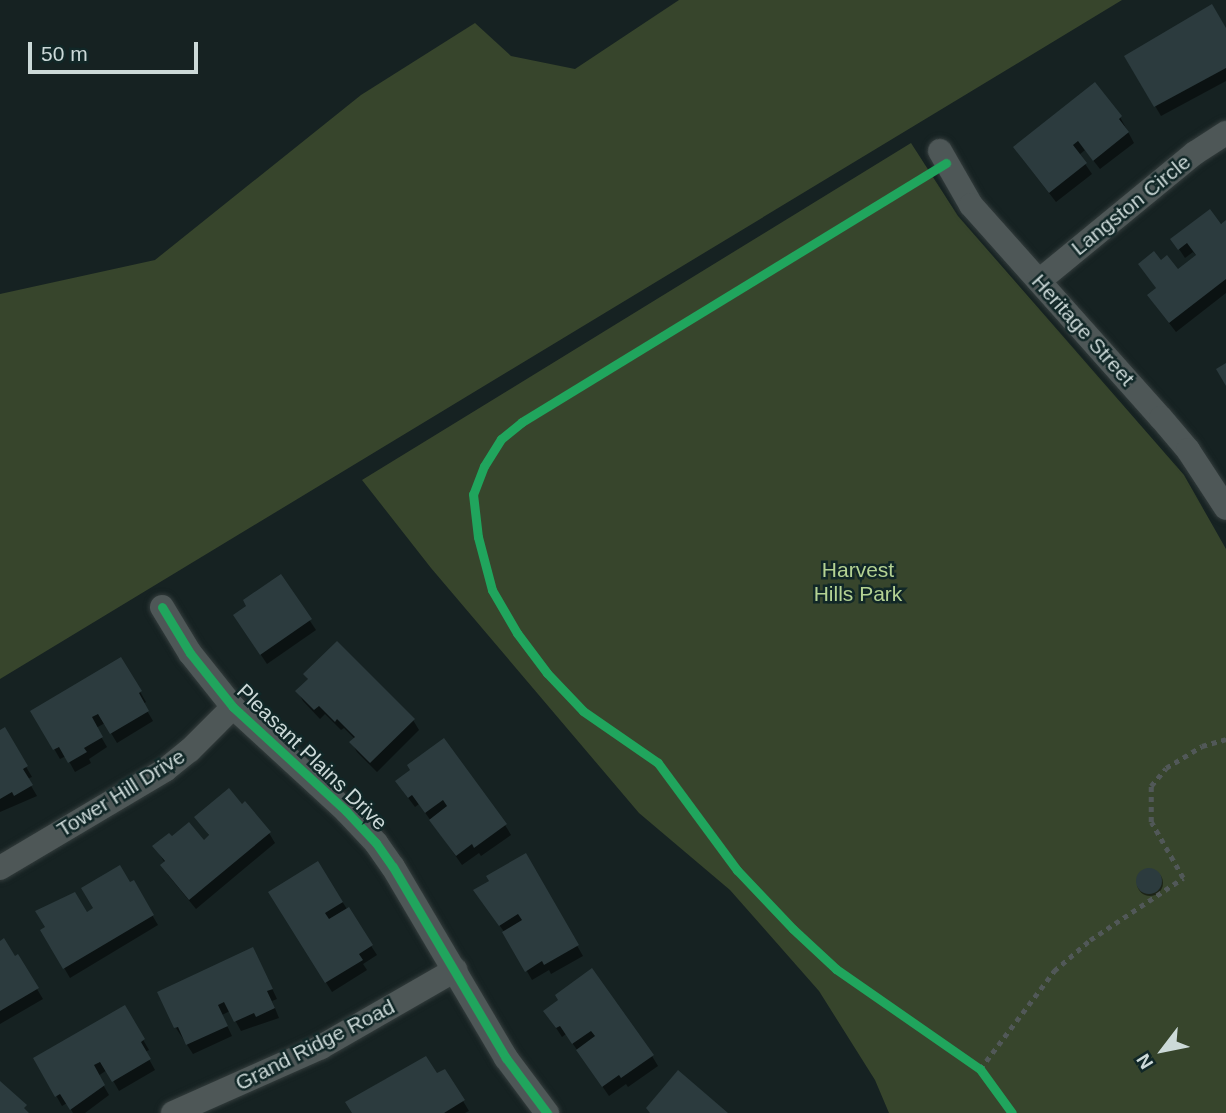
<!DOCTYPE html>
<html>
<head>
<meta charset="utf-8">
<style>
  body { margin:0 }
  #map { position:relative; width:1226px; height:1113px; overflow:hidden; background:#162222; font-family:Arial,sans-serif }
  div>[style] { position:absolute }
  .green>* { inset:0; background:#37452c }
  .shadow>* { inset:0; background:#0007 }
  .round { border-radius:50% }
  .building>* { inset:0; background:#2c3b3e }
  .path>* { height:4.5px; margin-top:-2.25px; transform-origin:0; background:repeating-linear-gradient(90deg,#515858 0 5px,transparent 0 10px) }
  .roads { filter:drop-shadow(0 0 2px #333c3c) drop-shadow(0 0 2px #333c3c) }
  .street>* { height:24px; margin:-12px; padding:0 12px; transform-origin:12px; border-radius:12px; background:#4e5757 }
  .cycleway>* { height:9px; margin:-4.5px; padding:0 4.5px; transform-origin:4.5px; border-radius:4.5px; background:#20a55d }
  span { translate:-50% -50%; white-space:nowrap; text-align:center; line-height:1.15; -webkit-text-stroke:5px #112727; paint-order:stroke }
  .street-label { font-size:21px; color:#ccd9d8 }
  .park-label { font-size:21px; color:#b4d293 }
  .north { position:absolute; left:1128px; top:1015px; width:70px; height:70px; -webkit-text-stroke:5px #112727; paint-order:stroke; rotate:238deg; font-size:19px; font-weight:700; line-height:28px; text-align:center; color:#ccd9d8 }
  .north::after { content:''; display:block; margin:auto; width:24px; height:32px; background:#ccd9d8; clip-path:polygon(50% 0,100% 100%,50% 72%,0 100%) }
  .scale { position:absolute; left:28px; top:42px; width:170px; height:32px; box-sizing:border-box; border:4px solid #ccd9d8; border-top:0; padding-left:9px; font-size:21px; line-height:24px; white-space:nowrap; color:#ccd9d8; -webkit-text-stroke:5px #112727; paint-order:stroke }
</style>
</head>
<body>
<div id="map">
  <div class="green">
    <i style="clip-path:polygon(679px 0,1122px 0,0 679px,0 294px,155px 260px,361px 95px,475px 23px,511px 56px,575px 69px)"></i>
    <i style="clip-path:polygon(911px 143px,958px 216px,1184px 475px,1226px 549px,1226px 1113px,889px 1113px,875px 1080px,819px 991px,730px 890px,639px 813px,431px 568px,362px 480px)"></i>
  </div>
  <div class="shadow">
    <i style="clip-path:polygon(1226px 31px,1226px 81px,1161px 116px,1126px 57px)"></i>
    <i style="clip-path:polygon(1120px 117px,1134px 143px,1100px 169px,1085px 150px,1079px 155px,1092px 174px,1056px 202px,1021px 157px)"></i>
    <i style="clip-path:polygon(1226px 222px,1226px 293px,1176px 332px,1155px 305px,1157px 289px,1140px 264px,1161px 263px,1177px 271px,1197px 256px,1193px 252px,1185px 258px,1173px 240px)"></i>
    <i style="clip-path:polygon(280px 576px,316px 630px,267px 664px,241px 625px)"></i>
    <i style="clip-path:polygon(121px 659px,146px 702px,143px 704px,153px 721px,117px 743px,105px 723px,96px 728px,107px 747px,89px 759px,91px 763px,75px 772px,66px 756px,60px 759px,33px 712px)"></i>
    <i style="clip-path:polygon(305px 674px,413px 720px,419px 730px,377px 772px,357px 752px,352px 743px,355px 739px,344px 728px,341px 730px,325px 714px,320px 719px,303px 701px,298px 692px,309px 681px)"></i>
    <i style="clip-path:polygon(4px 729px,32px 777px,27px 779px,37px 796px,0 812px,0 732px)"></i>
    <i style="clip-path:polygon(412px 770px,505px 825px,511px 835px,481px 856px,479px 853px,462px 865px,419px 804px,415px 807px,403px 791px)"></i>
    <i style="clip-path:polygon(197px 817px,269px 833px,275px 843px,196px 909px,168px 875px,162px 865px,165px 863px,155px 847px,172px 839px,203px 842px,210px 837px)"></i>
    <i style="clip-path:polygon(525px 855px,583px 956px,551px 974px,549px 970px,532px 980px,505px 933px,481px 900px,491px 881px)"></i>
    <i style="clip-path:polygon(317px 863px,377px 955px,363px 964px,367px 970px,332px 992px,276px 902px)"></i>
    <i class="round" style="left:1137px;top:870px;width:26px;height:26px"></i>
    <i style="clip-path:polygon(133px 883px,158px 925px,70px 978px,42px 930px,86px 914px)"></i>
    <i style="clip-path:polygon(0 943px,14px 958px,17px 956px,43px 999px,0 1024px)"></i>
    <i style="clip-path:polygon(258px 959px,277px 999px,272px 1001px,279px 1018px,241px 1031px,230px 1011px,222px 1015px,232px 1036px,193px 1054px,176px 1028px)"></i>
    <i style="clip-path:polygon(124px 1007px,149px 1050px,145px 1052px,155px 1070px,119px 1091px,107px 1070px,98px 1076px,109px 1095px,85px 1113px,73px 1113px,67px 1103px,62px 1106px,35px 1058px)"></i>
    <i style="clip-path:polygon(545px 1011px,652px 1056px,658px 1066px,628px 1087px,626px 1084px,609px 1096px,566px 1034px,562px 1037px)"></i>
    <i style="clip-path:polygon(445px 1071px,469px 1111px,465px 1113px,353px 1113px,347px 1102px,386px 1079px,388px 1081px,437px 1076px)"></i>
  </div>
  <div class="building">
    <i style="clip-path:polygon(1212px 4px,1226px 28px,1226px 68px,1154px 107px,1124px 56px)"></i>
    <i style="clip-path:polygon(1095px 82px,1122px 116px,1119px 119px,1129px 132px,1093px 161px,1078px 141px,1073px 145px,1087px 163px,1049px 193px,1013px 147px)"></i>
    <i style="clip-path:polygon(1210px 209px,1221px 224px,1226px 220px,1226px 279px,1169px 323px,1147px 295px,1156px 288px,1138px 264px,1154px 251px,1161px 260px,1167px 255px,1178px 269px,1196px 255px,1187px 243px,1178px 250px,1170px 239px)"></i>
    <i style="clip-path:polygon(1226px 363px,1226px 386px,1216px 369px)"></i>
    <i style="clip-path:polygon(281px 574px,312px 619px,260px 655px,233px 615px,246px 606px,243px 600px)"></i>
    <i style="clip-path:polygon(337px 641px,415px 719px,370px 763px,349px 742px,355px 737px,337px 719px,335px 722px,319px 706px,314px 710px,295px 691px,308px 679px,303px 674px)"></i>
    <i style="clip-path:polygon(121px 657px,142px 691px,139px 693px,149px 711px,110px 734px,98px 714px,92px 717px,103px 737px,84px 748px,87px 752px,68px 763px,59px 747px,53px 750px,30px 711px)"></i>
    <i style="clip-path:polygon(5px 727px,28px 766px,23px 769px,33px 785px,14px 796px,12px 792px,0 799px,0 730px)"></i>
    <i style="clip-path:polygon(444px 738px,507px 824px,474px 848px,472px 844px,456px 856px,429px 820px,447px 806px,443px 800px,425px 813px,412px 795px,408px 798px,395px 781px,410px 770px,407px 765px)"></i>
    <i style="clip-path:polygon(229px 788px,242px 804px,245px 801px,271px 832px,189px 900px,160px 865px,165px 861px,152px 846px,169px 833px,172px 836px,189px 822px,204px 840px,209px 835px,194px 817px)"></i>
    <i style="clip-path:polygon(526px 853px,579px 945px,544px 965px,542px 961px,525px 972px,502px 932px,522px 920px,518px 914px,499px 926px,473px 890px,489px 881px,486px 876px)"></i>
    <i style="clip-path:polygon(318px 861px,343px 902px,325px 913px,329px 919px,349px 907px,373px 945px,359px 954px,363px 960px,325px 983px,268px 892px)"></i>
    <i style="clip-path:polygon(120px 865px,130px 882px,134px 880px,154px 915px,63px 969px,40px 930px,45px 927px,35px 911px,75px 892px,87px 912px,93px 908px,81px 888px)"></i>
    <i class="round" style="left:1136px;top:868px;width:26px;height:26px"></i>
    <i style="clip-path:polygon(4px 938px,15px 956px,18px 954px,39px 988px,0 1011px,0 941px)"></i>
    <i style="clip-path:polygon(253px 947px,273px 989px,267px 991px,275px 1008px,256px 1017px,254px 1013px,234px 1022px,224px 1002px,218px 1005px,228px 1026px,186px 1045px,178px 1027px,174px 1028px,157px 992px)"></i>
    <i style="clip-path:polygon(592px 968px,654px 1055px,621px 1078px,619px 1075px,602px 1087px,576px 1050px,595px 1036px,591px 1031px,572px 1044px,560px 1026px,556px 1028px,543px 1011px,558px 1000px,555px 995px)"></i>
    <i style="clip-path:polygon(125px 1005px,145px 1039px,141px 1042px,151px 1059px,112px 1082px,100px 1062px,94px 1065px,105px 1085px,70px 1110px,60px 1094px,55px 1097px,33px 1058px)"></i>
    <i style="clip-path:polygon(426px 1056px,437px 1073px,445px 1069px,465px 1100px,444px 1113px,352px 1113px,345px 1102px)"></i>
    <i style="clip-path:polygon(678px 1070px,728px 1113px,650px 1113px,646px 1108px)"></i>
    <i style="clip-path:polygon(0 1081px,27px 1105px,24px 1108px,29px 1113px,0 1113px)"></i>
  </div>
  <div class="path">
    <i style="left:980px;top:1069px;width:123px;rotate:-52.9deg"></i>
    <i style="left:1054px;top:971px;width:48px;rotate:-40.7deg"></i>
    <i style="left:1090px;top:940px;width:112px;rotate:-33.7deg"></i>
    <i style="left:1183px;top:878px;width:64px;rotate:-119.7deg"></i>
    <i style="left:1151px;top:822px;width:36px;rotate:-90deg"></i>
    <i style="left:1151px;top:786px;width:23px;rotate:-50deg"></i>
    <i style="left:1166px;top:768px;width:42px;rotate:-31.4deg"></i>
    <i style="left:1202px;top:746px;width:25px;rotate:-16deg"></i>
  </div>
  <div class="roads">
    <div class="street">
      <i style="left:940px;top:151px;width:62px;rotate:60.1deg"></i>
      <i style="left:971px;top:205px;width:285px;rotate:48.3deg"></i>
      <i style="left:1161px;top:418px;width:42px;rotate:49.8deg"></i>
      <i style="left:1188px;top:450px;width:69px;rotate:56.8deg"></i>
      <i style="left:1039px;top:281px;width:202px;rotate:-39.4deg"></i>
      <i style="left:1195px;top:153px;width:37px;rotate:-33deg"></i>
      <i style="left:162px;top:607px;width:54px;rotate:58.7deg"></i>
      <i style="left:190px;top:653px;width:69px;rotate:51.5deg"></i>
      <i style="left:233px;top:707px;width:154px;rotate:42.6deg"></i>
      <i style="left:346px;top:811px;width:44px;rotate:46.8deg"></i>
      <i style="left:376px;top:843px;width:29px;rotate:55deg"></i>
      <i style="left:393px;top:867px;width:222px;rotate:59.4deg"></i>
      <i style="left:506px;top:1058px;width:69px;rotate:53.3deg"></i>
      <i style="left:0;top:868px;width:192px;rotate:-30.7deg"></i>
      <i style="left:165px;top:770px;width:32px;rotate:-39deg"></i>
      <i style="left:190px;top:750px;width:61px;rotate:-45deg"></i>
      <i style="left:173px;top:1113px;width:162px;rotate:-24deg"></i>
      <i style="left:321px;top:1047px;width:155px;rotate:-29.9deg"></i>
    </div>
  </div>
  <div class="cycleway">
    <i style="left:946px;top:163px;width:497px;rotate:148.6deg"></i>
    <i style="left:522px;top:422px;width:27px;rotate:141deg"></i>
    <i style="left:501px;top:439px;width:32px;rotate:122deg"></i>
    <i style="left:484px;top:466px;width:30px;rotate:111deg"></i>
    <i style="left:473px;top:494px;width:43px;rotate:83.4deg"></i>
    <i style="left:478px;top:537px;width:55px;rotate:75.2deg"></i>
    <i style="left:492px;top:590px;width:50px;rotate:59.8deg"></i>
    <i style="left:517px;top:633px;width:50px;rotate:53.1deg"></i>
    <i style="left:547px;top:673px;width:52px;rotate:46.5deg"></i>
    <i style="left:583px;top:711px;width:91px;rotate:34.7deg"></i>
    <i style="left:658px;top:763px;width:133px;rotate:53.6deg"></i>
    <i style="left:737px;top:870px;width:81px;rotate:46.5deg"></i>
    <i style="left:793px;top:929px;width:59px;rotate:42.9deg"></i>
    <i style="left:836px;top:969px;width:175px;rotate:34.8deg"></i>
    <i style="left:980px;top:1069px;width:54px;rotate:54deg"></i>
    <i style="left:162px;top:607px;width:54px;rotate:58.7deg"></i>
    <i style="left:190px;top:653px;width:69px;rotate:51.5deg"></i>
    <i style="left:233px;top:707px;width:154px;rotate:42.6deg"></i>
    <i style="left:346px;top:811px;width:44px;rotate:46.8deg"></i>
    <i style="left:376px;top:843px;width:29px;rotate:55deg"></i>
    <i style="left:393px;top:867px;width:222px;rotate:59.4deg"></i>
    <i style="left:506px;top:1058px;width:69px;rotate:53.3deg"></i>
  </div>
  <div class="street-label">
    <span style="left:1131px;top:205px;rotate:-39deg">Langston Circle</span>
    <span style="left:1083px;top:330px;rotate:48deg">Heritage Street</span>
    <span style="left:312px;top:757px;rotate:44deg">Pleasant Plains Drive</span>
    <span style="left:121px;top:793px;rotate:-32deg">Tower Hill Drive</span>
    <span style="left:315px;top:1045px;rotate:-27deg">Grand Ridge Road</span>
  </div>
  <div class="park-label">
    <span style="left:858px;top:582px">Harvest<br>Hills Park</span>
  </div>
  <div class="north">N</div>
  <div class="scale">50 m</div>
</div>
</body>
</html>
